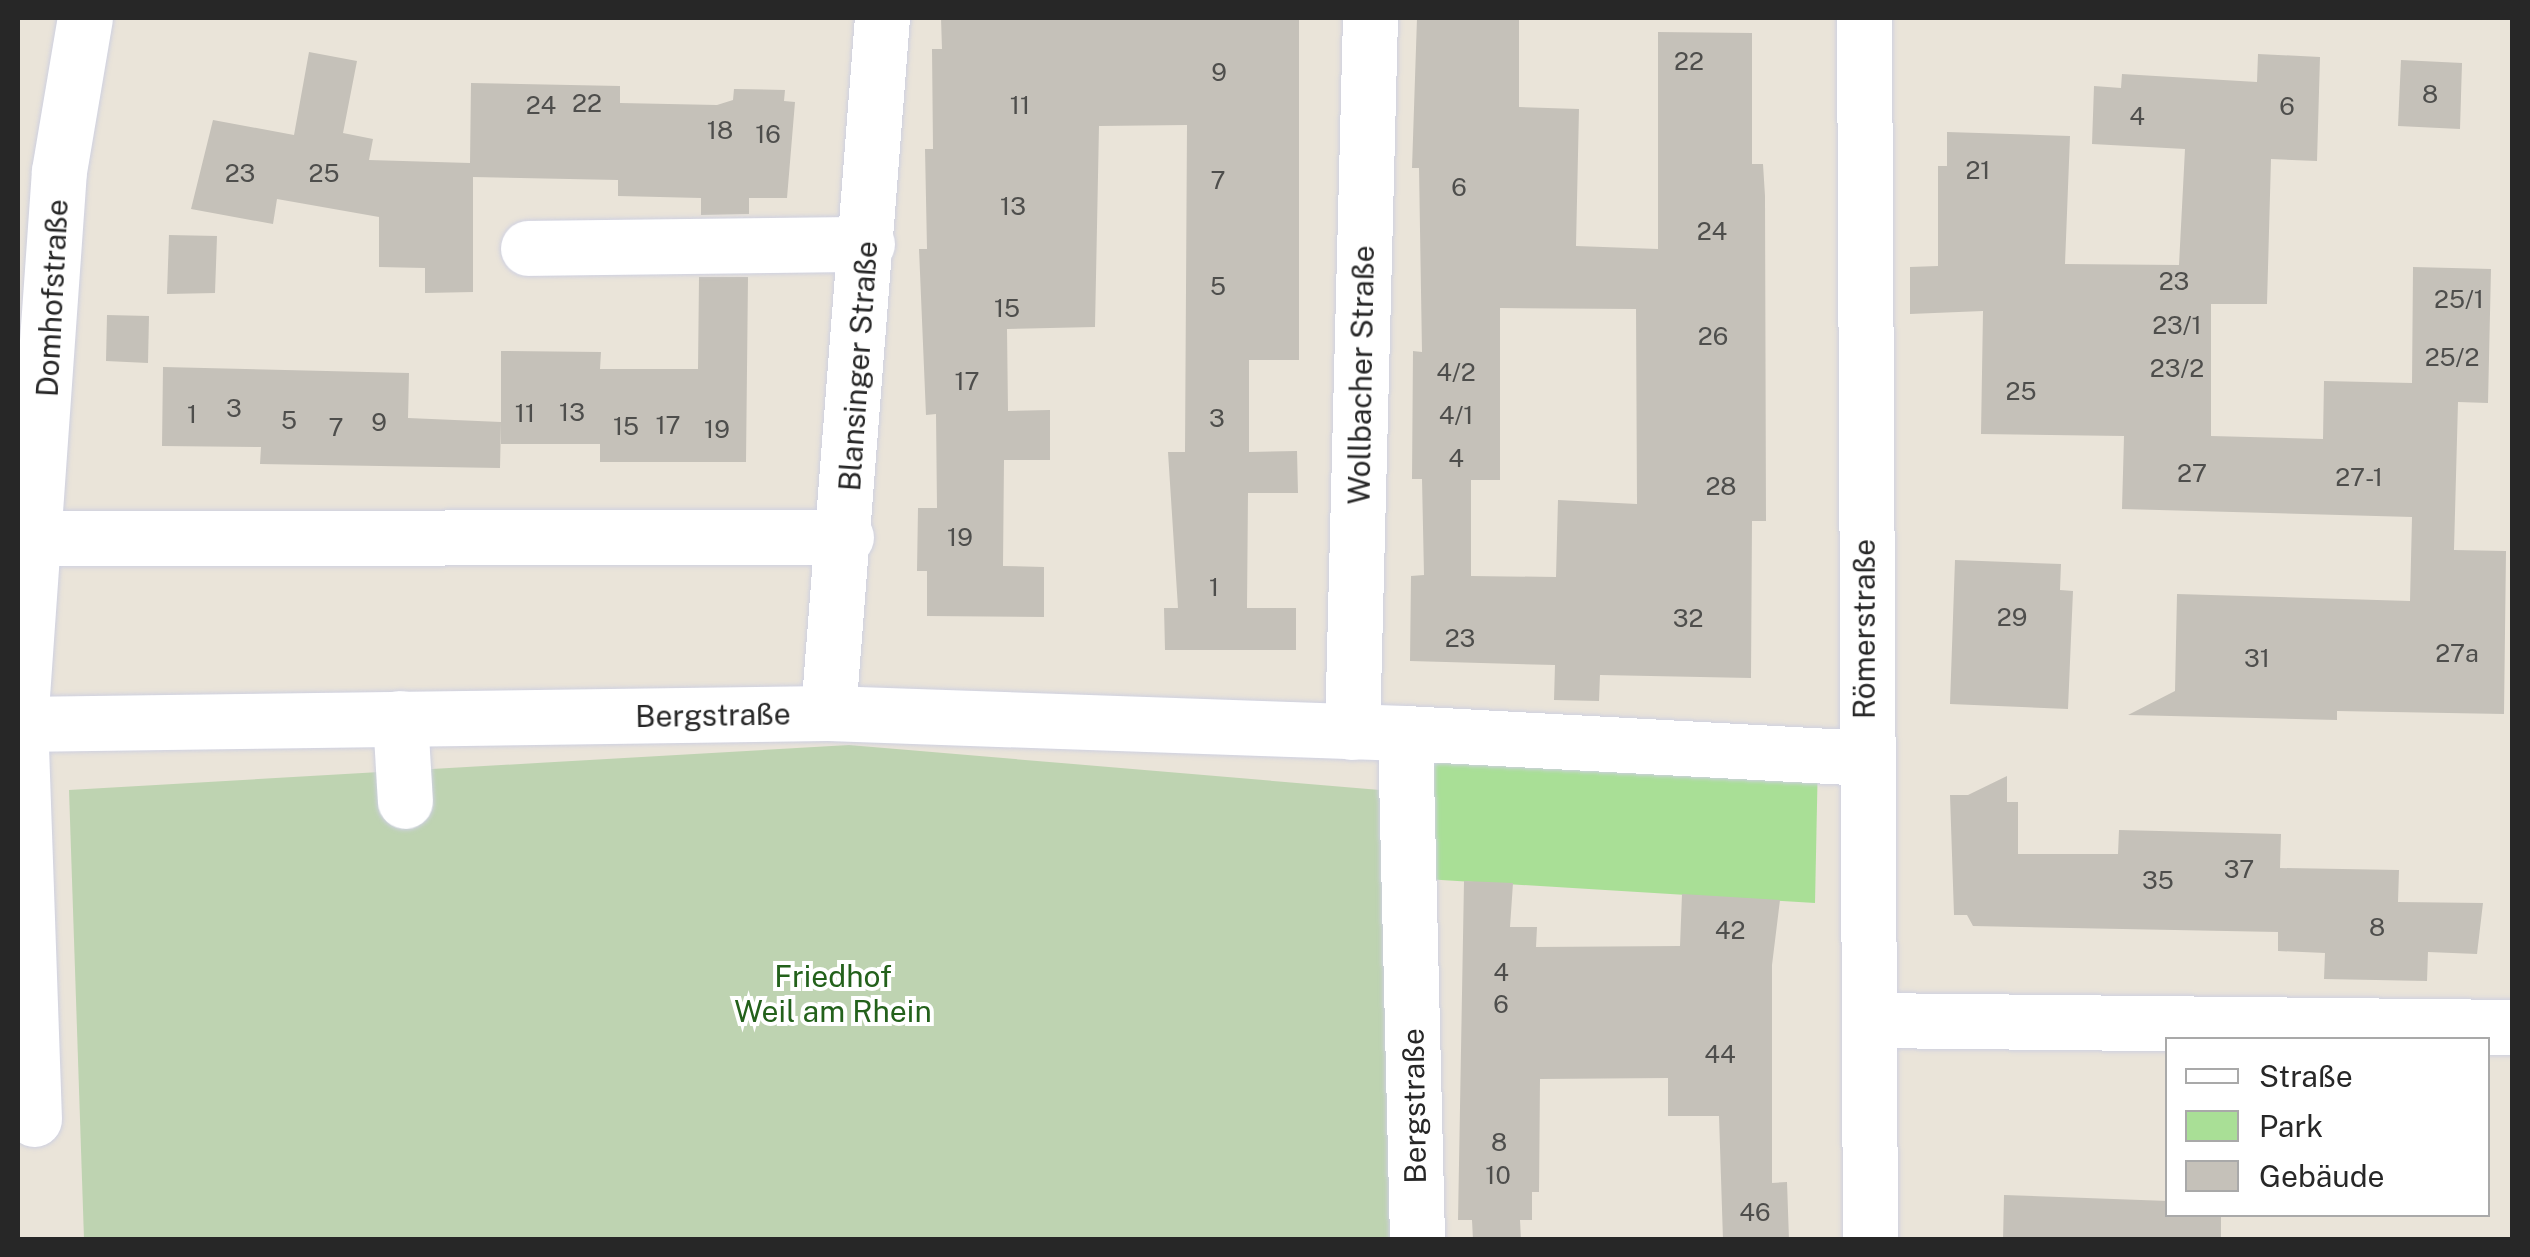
<!DOCTYPE html>
<html>
<head>
<meta charset="utf-8">
<style>
  body { margin:0 }
  #map { position:relative; width:2530px; height:1257px; overflow:hidden; background:#eae4d9; font-family:"Public Sans",sans-serif }
  div>[style] { position:absolute }
  .green>* { inset:0; background:#a9df96 }
  .cemetery>* { inset:0; background:#bed3b1 }
  .building>* { inset:0; background:#c5c1b9 }
  .roads { filter:drop-shadow(0 0 2px #ced0e0) drop-shadow(0 0 2px #ced0e0) }
  .minor>* { height:55px; margin:-27.5px; padding:0 27.5px; transform-origin:27.5px; border-radius:27.5px; background:#fff }
  span { translate:-50% -50%; white-space:nowrap; text-align:center; line-height:1.15; -webkit-text-stroke:8px #fff; paint-order:stroke }
  .number-label { font-size:25px; color:#4e4e4c }
  .number-label span { -webkit-text-stroke-width:0 }
  .street-label { font-size:30px; color:#272727 }
  .park-label { font-size:30px; color:#23611b }
  .frame { position:absolute; inset:0; border:20px solid #272727; pointer-events:none }
  .legend { position:absolute; left:2165px; top:1037px; width:325px; height:180px; box-sizing:border-box; background:#fff; border:2px solid #a9a9a9; margin:0; padding:12px 18px; list-style:none; font-size:30px; color:#272727 }
  .legend li { display:flex; align-items:center; gap:20px; height:50px }
  .legend b { width:50px; border:2px solid #a9a9a9 }
</style>
</head>
<body>
<div id="map">
  <div class="green">
    <i style="clip-path:polygon(1405px 733px,1818px 756px,1815px 903px,1409px 878px)"></i>
  </div>
  <div class="cemetery">
    <i style="clip-path:polygon(849px 745px,1380px 790px,1397px 1239px,84px 1239px,69px 790px)"></i>
  </div>
  <div class="building">
    <i style="clip-path:polygon(941px 18px,1299px 18px,1299px 360px,1249px 360px,1249px 452px,1297px 451px,1298px 493px,1248px 493px,1247px 608px,1296px 608px,1296px 650px,1165px 650px,1164px 608px,1178px 608px,1168px 452px,1185px 452px,1187px 125px,1099px 126px,1095px 327px,1007px 329px,1008px 411px,1050px 410px,1050px 460px,1004px 460px,1003px 566px,1044px 567px,1044px 617px,927px 616px,927px 571px,917px 571px,918px 508px,937px 508px,936px 414px,926px 415px,919px 249px,927px 249px,925px 149px,933px 149px,932px 49px,942px 49px)"></i>
    <i style="clip-path:polygon(evenodd,1417px 18px,1519px 18px,1519px 107px,1579px 109px,1576px 246px,1658px 249px,1658px 32px,1752px 33px,1752px 164px,1763px 164px,1765px 196px,1766px 521px,1752px 521px,1751px 678px,1600px 675px,1599px 701px,1554px 700px,1555px 665px,1410px 661px,1411px 576px,1424px 575px,1422px 479px,1412px 479px,1413px 351px,1422px 352px,1419px 168px,1412px 168px,1417px 18px,1500px 308px,1636px 309px,1637px 504px,1558px 500px,1556px 577px,1471px 576px,1471px 480px,1500px 480px,1500px 308px)"></i>
    <i style="clip-path:polygon(309px 52px,357px 61px,343px 133px,373px 139px,369px 160px,470px 163px,471px 83px,620px 86px,620px 103px,717px 105px,733px 100px,734px 89px,785px 90px,784px 101px,795px 102px,787px 198px,749px 198px,749px 214px,701px 215px,701px 198px,618px 196px,618px 180px,473px 177px,473px 292px,425px 293px,425px 268px,379px 267px,379px 217px,277px 199px,273px 224px,191px 209px,213px 120px,294px 135px)"></i>
    <i style="clip-path:polygon(2258px 54px,2320px 57px,2317px 161px,2271px 159px,2267px 304px,2211px 304px,2211px 436px,2323px 439px,2324px 381px,2412px 383px,2413px 267px,2491px 269px,2488px 403px,2458px 402px,2454px 550px,2506px 551px,2504px 714px,2337px 711px,2337px 720px,2128px 715px,2175px 691px,2177px 594px,2410px 601px,2412px 517px,2122px 509px,2124px 436px,1981px 434px,1983px 311px,1910px 314px,1910px 267px,1938px 266px,1938px 166px,1947px 166px,1947px 132px,2070px 136px,2065px 264px,2179px 265px,2185px 149px,2092px 144px,2094px 86px,2121px 88px,2122px 74px,2257px 82px)"></i>
    <i style="clip-path:polygon(2401px 60px,2462px 63px,2460px 129px,2398px 126px)"></i>
    <i style="clip-path:polygon(169px 235px,217px 236px,215px 293px,167px 294px)"></i>
    <i style="clip-path:polygon(699px 277px,748px 277px,746px 462px,600px 462px,600px 444px,501px 444px,501px 351px,601px 352px,600px 369px,698px 369px)"></i>
    <i style="clip-path:polygon(107px 315px,149px 316px,148px 363px,106px 361px)"></i>
    <i style="clip-path:polygon(163px 367px,409px 373px,408px 418px,501px 422px,500px 468px,260px 464px,261px 447px,162px 446px)"></i>
    <i style="clip-path:polygon(1955px 560px,2061px 564px,2060px 590px,2073px 591px,2068px 709px,1950px 704px)"></i>
    <i style="clip-path:polygon(2007px 776px,2007px 802px,2018px 802px,2018px 854px,2118px 854px,2119px 830px,2281px 834px,2280px 868px,2399px 870px,2398px 902px,2483px 903px,2477px 954px,2428px 952px,2427px 981px,2324px 979px,2325px 953px,2278px 951px,2278px 932px,1973px 926px,1967px 915px,1954px 915px,1950px 795px,1968px 795px)"></i>
    <i style="clip-path:polygon(1464px 881px,1513px 883px,1510px 927px,1537px 927px,1536px 947px,1680px 946px,1682px 894px,1780px 900px,1772px 965px,1772px 1183px,1787px 1182px,1789px 1240px,1723px 1240px,1719px 1116px,1668px 1116px,1668px 1078px,1540px 1079px,1539px 1192px,1532px 1192px,1532px 1220px,1520px 1220px,1521px 1240px,1473px 1240px,1472px 1220px,1458px 1220px)"></i>
    <i style="clip-path:polygon(2004px 1195px,2168px 1201px,2168px 1214px,2221px 1214px,2221px 1240px,2003px 1240px)"></i>
  </div>
  <div class="roads">
    <div class="minor">
      <i style="left:1864px;top:18px;width:1222px;rotate:89.72deg"></i>
      <i style="left:528px;top:248px;width:339px;rotate:-0.7deg"></i>
      <i style="left:38px;top:538px;width:808px;rotate:-0.07deg"></i>
      <i style="left:828px;top:713px;width:697px;rotate:-85.56deg"></i>
      <i style="left:400px;top:718px;width:83px;rotate:86.6deg"></i>
      <i style="left:18px;top:724px;width:810px;rotate:-0.78deg"></i>
      <i style="left:828px;top:713px;width:577px;rotate:1.99deg"></i>
      <i style="left:1405px;top:733px;width:459px;rotate:3.1deg"></i>
      <i style="left:1352px;top:732px;width:714px;rotate:-88.56deg"></i>
      <i style="left:1405px;top:733px;width:507px;rotate:88.64deg"></i>
      <i style="left:1869px;top:1020px;width:643px;rotate:0.62deg"></i>
      <i style="left:34px;top:1119px;width:395px;rotate:-92deg"></i>
      <i style="left:20px;top:724px;width:554px;rotate:-85.97deg"></i>
      <i style="left:59px;top:171px;width:155px;rotate:-80.4deg"></i>
    </div>
  </div>
  <div class="number-label">
    <span style="left:1689px;top:61px">22</span>
    <span style="left:1219px;top:72px">9</span>
    <span style="left:2430px;top:94px">8</span>
    <span style="left:587px;top:103px">22</span>
    <span style="left:541px;top:105px">24</span>
    <span style="left:1020px;top:105px">11</span>
    <span style="left:2287px;top:106px">6</span>
    <span style="left:2137px;top:116px">4</span>
    <span style="left:720px;top:130px">18</span>
    <span style="left:768px;top:134px">16</span>
    <span style="left:1978px;top:170px">21</span>
    <span style="left:240px;top:173px">23</span>
    <span style="left:324px;top:173px">25</span>
    <span style="left:1218px;top:180px">7</span>
    <span style="left:1459px;top:187px">6</span>
    <span style="left:1013px;top:206px">13</span>
    <span style="left:1712px;top:231px">24</span>
    <span style="left:2174px;top:281px">23</span>
    <span style="left:1218px;top:286px">5</span>
    <span style="left:2459px;top:299px">25/1</span>
    <span style="left:1007px;top:308px">15</span>
    <span style="left:2177px;top:325px">23/1</span>
    <span style="left:1713px;top:336px">26</span>
    <span style="left:2452px;top:357px">25/2</span>
    <span style="left:2177px;top:368px">23/2</span>
    <span style="left:1456px;top:372px">4/2</span>
    <span style="left:967px;top:381px">17</span>
    <span style="left:2021px;top:391px">25</span>
    <span style="left:234px;top:408px">3</span>
    <span style="left:572px;top:412px">13</span>
    <span style="left:525px;top:413px">11</span>
    <span style="left:192px;top:414px">1</span>
    <span style="left:1456px;top:415px">4/1</span>
    <span style="left:1217px;top:418px">3</span>
    <span style="left:289px;top:420px">5</span>
    <span style="left:379px;top:422px">9</span>
    <span style="left:668px;top:425px">17</span>
    <span style="left:626px;top:426px">15</span>
    <span style="left:336px;top:427px">7</span>
    <span style="left:717px;top:429px">19</span>
    <span style="left:1456px;top:458px">4</span>
    <span style="left:2192px;top:473px">27</span>
    <span style="left:2359px;top:477px">27-1</span>
    <span style="left:1721px;top:486px">28</span>
    <span style="left:960px;top:537px">19</span>
    <span style="left:1214px;top:587px">1</span>
    <span style="left:2012px;top:617px">29</span>
    <span style="left:1688px;top:618px">32</span>
    <span style="left:1460px;top:638px">23</span>
    <span style="left:2457px;top:653px">27a</span>
    <span style="left:2257px;top:658px">31</span>
    <span style="left:2239px;top:869px">37</span>
    <span style="left:2158px;top:880px">35</span>
    <span style="left:2377px;top:927px">8</span>
    <span style="left:1730px;top:930px">42</span>
    <span style="left:1501px;top:972px">4</span>
    <span style="left:1501px;top:1004px">6</span>
    <span style="left:1720px;top:1054px">44</span>
    <span style="left:1499px;top:1142px">8</span>
    <span style="left:1498px;top:1175px">10</span>
    <span style="left:1755px;top:1212px">46</span>
  </div>
  <div class="street-label">
    <span style="left:52px;top:298px;rotate:-87deg">Domhofstraße</span>
    <span style="left:858px;top:366px;rotate:-86deg">Blansinger Straße</span>
    <span style="left:1361px;top:375px;rotate:-89deg">Wollbacher Straße</span>
    <span style="left:1864px;top:629px;rotate:-90deg">Römerstraße</span>
    <span style="left:713px;top:715px;rotate:-1deg">Bergstraße</span>
    <span style="left:1414px;top:1106px;rotate:-91deg">Bergstraße</span>
  </div>
  <div class="park-label">
    <span style="left:833px;top:993px">Friedhof<br>Weil am Rhein</span>
  </div>
  <div class="frame"></div>
  <ul class="legend">
  <li><b style="height:12px;background:#fff"></b>Straße</li>
  <li><b style="height:28px;background:#a9df96"></b>Park</li>
  <li><b style="height:28px;background:#c5c1b9"></b>Gebäude</li>
  </ul>
</div>
</body>
</html>
